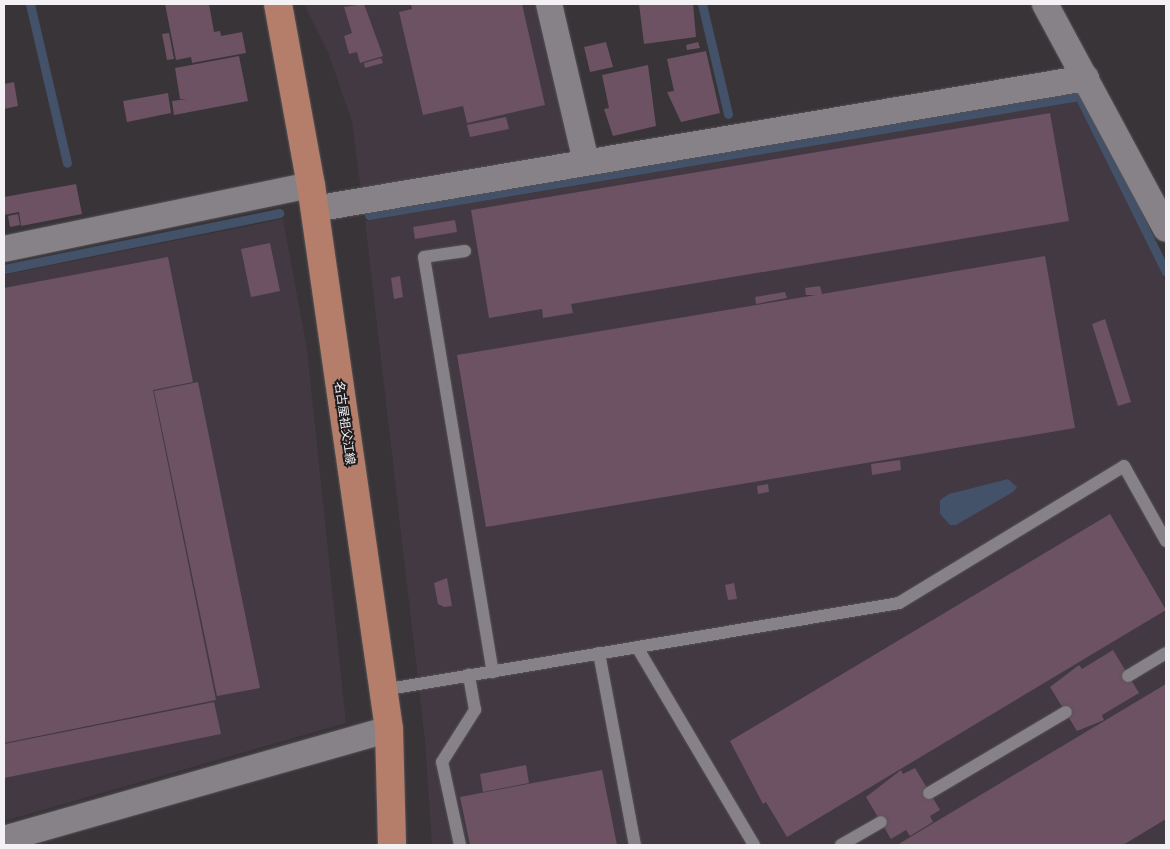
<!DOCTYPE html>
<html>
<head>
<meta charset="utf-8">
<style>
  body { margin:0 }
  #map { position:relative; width:1170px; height:849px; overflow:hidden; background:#383438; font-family:Commissioner,"Noto Sans JP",sans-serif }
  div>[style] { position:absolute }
  .built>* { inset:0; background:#423943 }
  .water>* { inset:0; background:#435169 }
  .stream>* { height:9px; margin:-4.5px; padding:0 4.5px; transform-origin:4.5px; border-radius:4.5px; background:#435169 }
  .building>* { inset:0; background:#6c5263 }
  .roads { filter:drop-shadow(0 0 1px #565357) drop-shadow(0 0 1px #565357) }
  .service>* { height:12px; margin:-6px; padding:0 6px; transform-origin:6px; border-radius:6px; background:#878288 }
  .minor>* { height:26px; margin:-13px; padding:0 13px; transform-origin:13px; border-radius:13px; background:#878288 }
  .primary>* { height:28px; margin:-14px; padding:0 14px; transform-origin:14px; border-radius:14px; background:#b47e6b }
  span { translate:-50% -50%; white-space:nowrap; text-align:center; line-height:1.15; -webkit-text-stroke:4px #1e1c1e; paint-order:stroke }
  .street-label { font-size:12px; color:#f4f1f4 }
  .frame { position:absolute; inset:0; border:5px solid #f4f1f4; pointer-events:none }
</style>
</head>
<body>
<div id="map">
  <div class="built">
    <i style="clip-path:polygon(304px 4px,535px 4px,569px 147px,558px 159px,361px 191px,352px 122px,328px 52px)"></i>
    <i style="clip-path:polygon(1077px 101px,1166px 282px,1166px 845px,432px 845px,425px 741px,365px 221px)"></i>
    <i style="clip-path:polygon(283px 219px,307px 349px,346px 723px,4px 821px,4px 275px)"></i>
  </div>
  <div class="water">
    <i style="clip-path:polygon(1008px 479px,1017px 487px,1013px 492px,956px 525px,950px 525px,940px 514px,940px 500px,949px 494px)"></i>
  </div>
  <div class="stream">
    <i style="left:30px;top:4px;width:163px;rotate:76.9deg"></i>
    <i style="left:702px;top:4px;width:113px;rotate:76.7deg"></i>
    <i style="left:369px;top:215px;width:720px;rotate:-9.51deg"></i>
    <i style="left:1079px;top:96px;width:196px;rotate:63.7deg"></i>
    <i style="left:4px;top:269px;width:281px;rotate:-11.5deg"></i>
  </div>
  <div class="building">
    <i style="clip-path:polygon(165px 4px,209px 4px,214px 32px,220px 31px,221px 36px,242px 32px,246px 53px,192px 63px,191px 57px,176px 60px)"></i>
    <i style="clip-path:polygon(364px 4px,383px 56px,360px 63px,357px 52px,349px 54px,344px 36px,352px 33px,344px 7px)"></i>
    <i style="clip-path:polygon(411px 4px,522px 4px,545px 105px,467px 123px,463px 106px,423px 115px,399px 12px,412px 9px)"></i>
    <i style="clip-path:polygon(639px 4px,693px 4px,696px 37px,644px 44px)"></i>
    <i style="clip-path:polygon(169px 33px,174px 59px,167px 60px,162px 34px)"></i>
    <i style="clip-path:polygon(606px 42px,613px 67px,590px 72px,584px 47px)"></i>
    <i style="clip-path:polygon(698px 42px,700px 48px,687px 50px,686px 45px)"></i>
    <i style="clip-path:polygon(706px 51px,720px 113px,681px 122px,667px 92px,674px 91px,667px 59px)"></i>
    <i style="clip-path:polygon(239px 56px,248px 101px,174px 115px,172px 101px,187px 99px,180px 99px,175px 68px)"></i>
    <i style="clip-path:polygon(381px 58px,383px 63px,365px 68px,364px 63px)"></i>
    <i style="clip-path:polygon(648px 65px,656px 126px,613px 136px,604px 109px,609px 108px,602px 75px)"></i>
    <i style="clip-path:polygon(14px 82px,18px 106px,4px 109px,4px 84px)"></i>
    <i style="clip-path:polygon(168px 93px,171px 113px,127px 122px,123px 101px)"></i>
    <i style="clip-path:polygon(1050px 113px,1069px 221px,571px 304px,573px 313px,543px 318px,542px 309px,489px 318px,471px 210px)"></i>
    <i style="clip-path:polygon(506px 117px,509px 129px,470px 137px,467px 125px)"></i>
    <i style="clip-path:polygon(76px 184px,82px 214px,21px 226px,19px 212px,4px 215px,4px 197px)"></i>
    <i style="clip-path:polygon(18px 214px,20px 225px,10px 227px,8px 216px)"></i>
    <i style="clip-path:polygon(455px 220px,457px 232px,415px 239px,413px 227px)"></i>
    <i style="clip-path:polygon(270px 243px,280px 291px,251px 297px,241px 249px)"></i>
    <i style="clip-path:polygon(1045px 256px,1075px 428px,486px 527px,457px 355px,816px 295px,806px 295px,805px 288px,820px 286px,822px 294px)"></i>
    <i style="clip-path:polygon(168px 257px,193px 382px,153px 390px,216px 700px,4px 743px,4px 288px)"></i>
    <i style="clip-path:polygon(400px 276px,403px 297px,394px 299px,391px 278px)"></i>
    <i style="clip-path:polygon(785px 292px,787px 298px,756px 304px,755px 297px)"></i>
    <i style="clip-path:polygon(1105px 319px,1131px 402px,1118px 406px,1092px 324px)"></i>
    <i style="clip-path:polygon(198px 382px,260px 688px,217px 696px,154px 391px)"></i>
    <i style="clip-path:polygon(900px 460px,901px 470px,872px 475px,871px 464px)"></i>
    <i style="clip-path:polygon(768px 484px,769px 492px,758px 494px,757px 486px)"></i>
    <i style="clip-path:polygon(1110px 514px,1166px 610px,787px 837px,766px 802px,763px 804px,730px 741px)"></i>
    <i style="clip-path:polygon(447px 578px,452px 606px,444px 607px,438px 604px,434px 583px)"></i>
    <i style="clip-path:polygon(734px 583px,737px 599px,728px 600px,725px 585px)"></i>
    <i style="clip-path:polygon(1113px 650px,1139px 693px,1102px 715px,1104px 720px,1077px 731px,1050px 687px,1079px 665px,1082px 669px)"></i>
    <i style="clip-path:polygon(1166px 684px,1166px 819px,1123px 845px,897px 845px)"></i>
    <i style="clip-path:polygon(214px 702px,221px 734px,4px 778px,4px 744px)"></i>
    <i style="clip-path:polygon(526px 765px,529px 783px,483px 792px,480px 774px)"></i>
    <i style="clip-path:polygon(915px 768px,940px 810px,930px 816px,933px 822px,910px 836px,906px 830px,891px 839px,866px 797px,901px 770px,903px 774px)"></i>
    <i style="clip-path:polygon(602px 770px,617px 845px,470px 845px,460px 797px)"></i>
  </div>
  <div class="roads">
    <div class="service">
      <i style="left:465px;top:251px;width:41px;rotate:171.7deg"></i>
      <i style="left:424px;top:257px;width:421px;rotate:80.6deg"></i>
      <i style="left:637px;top:647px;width:230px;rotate:59.4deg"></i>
      <i style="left:599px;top:653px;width:195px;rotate:79.4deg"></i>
      <i style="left:1128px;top:676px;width:44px;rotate:-31.2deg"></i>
      <i style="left:383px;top:690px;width:523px;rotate:-9.57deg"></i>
      <i style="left:899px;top:603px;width:263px;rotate:-31.3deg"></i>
      <i style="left:1124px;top:466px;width:86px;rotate:60.8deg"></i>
      <i style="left:929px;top:793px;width:159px;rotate:-30.6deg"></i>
      <i style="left:460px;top:845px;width:85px;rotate:-102.2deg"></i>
      <i style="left:442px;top:762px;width:62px;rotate:-57.6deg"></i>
      <i style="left:475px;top:710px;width:36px;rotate:-100deg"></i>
      <i style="left:841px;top:845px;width:46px;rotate:-29.9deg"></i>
    </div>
    <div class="minor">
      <i style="left:549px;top:4px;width:162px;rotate:76.8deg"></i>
      <i style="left:1045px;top:4px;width:255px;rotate:61.7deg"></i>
      <i style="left:314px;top:209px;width:783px;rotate:-9.63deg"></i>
      <i style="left:4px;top:249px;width:314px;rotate:-11.8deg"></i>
      <i style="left:4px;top:839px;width:400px;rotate:-15.9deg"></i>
    </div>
    <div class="primary">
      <i style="left:278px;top:4px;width:184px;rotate:79.7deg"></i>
      <i style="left:311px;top:185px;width:550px;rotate:81.84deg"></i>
      <i style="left:389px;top:729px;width:116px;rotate:88.5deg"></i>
    </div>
  </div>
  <div class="street-label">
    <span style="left:345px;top:423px;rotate:82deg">名古屋祖父江線</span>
  </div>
  <div class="frame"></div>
</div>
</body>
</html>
